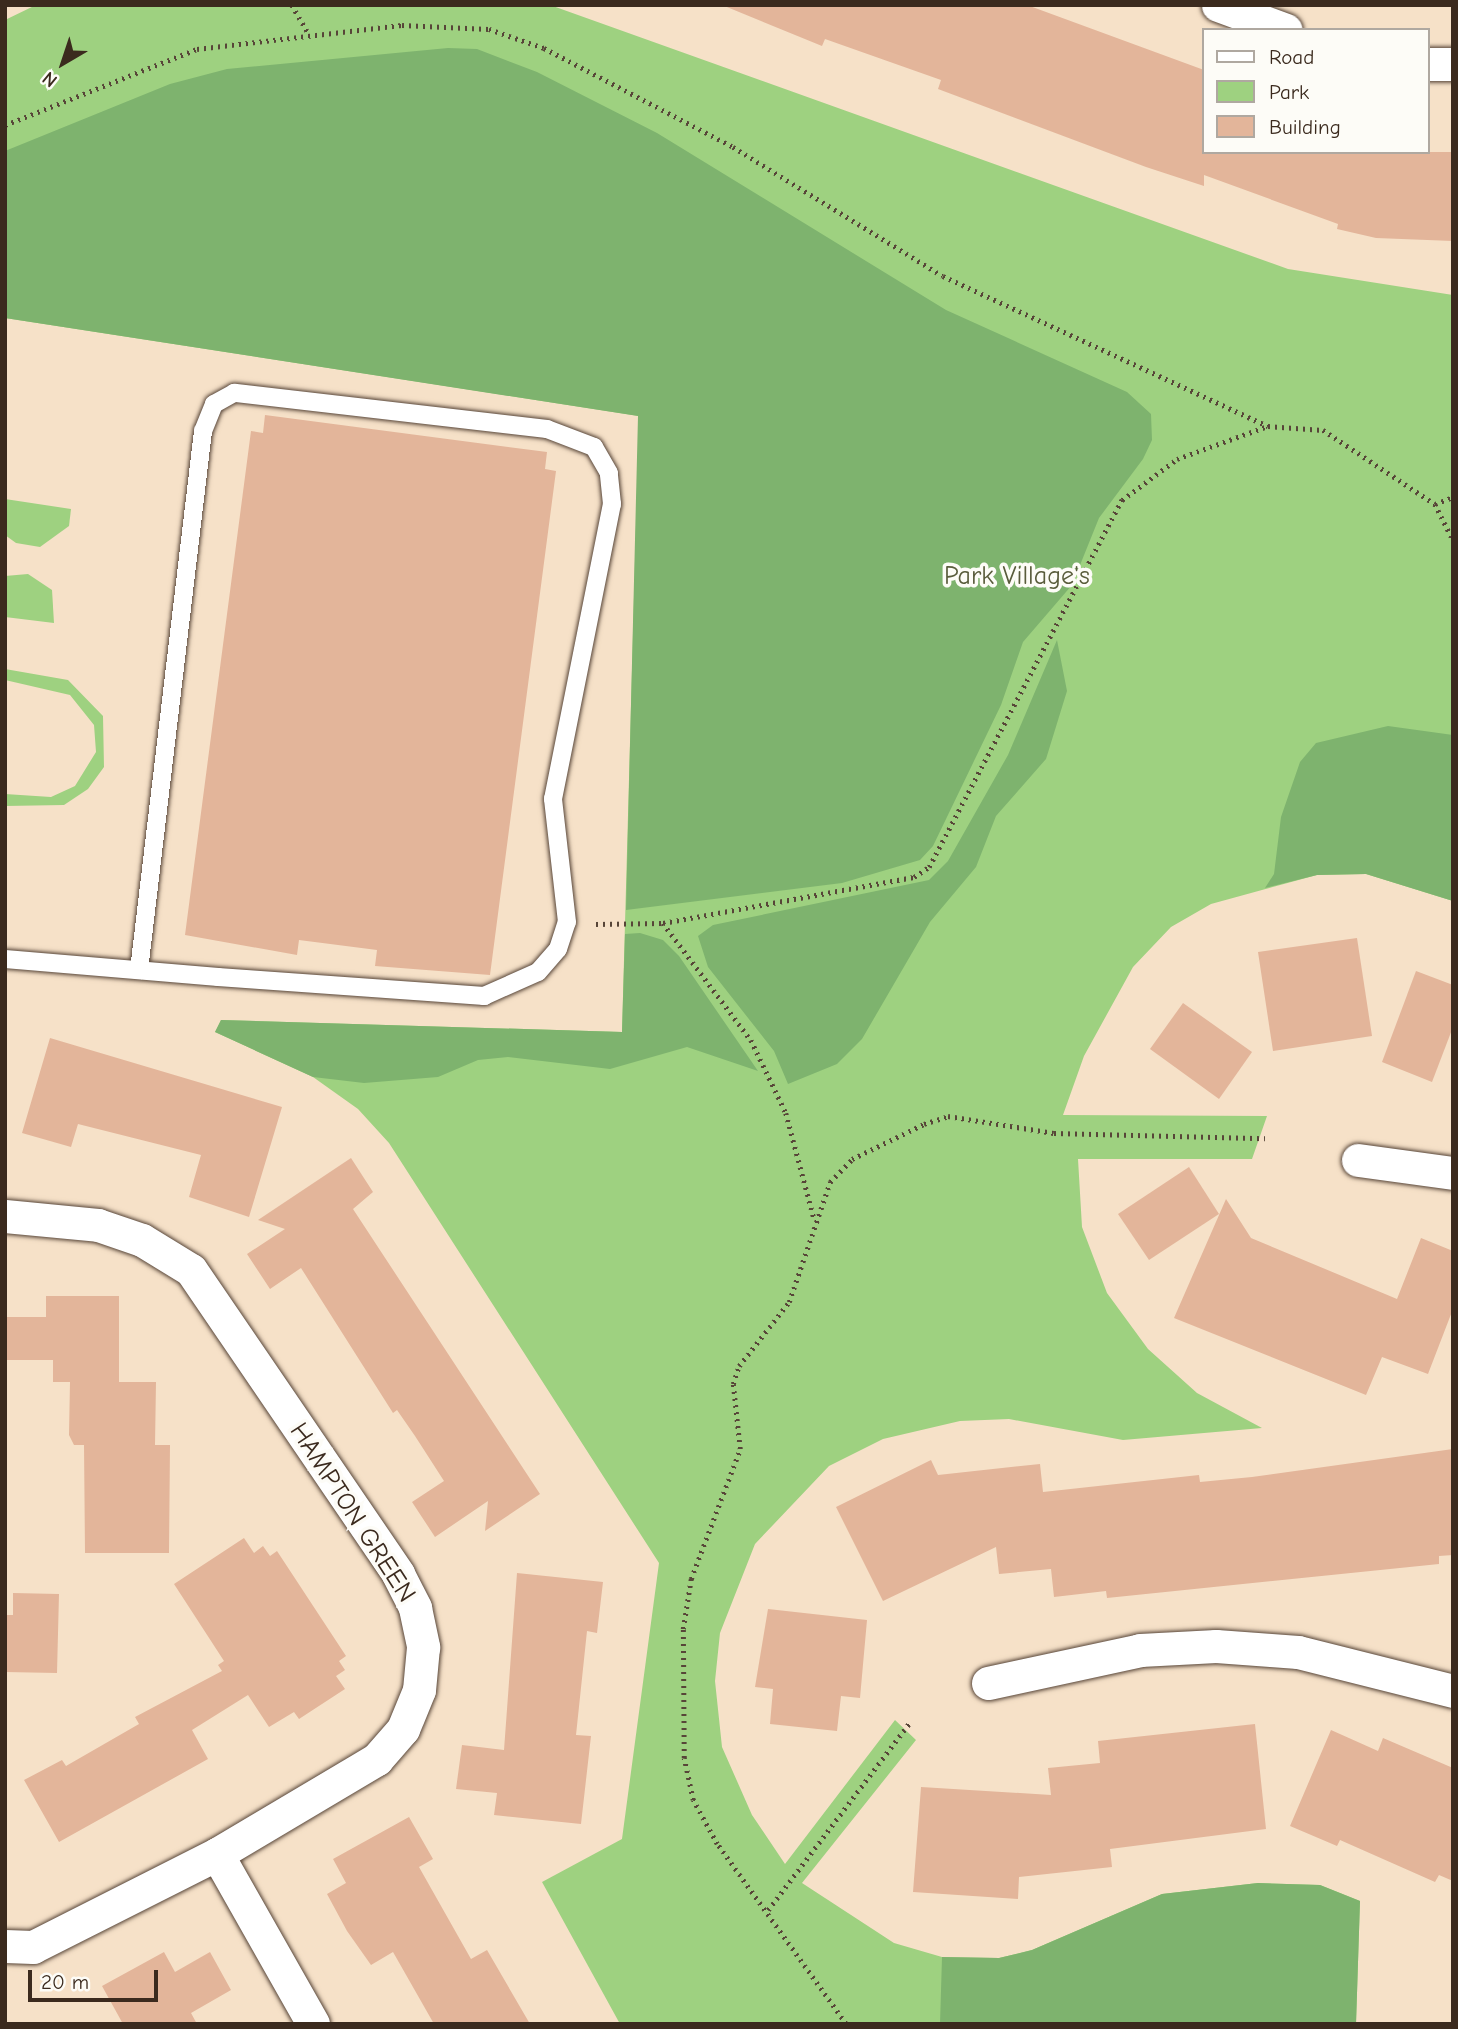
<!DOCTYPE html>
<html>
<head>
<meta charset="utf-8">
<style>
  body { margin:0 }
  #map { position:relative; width:1458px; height:2029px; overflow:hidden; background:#f6e1c8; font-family:"Comic Neue",sans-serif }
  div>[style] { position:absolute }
  .green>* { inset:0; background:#9ed180 }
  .forest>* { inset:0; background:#7eb36e }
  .building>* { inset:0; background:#e3b59a }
  .path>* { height:4.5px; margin-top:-2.25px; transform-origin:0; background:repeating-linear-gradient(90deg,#574538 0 2px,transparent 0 7px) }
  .roads { filter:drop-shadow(0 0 2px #574538) drop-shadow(0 0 2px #574538) }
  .lane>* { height:18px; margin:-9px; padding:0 9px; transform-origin:9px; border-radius:9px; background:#fff }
  .street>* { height:33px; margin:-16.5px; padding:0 16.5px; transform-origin:16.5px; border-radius:16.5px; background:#fff }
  span { translate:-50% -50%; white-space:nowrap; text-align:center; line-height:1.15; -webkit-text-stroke:7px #fdfcf7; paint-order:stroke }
  .park-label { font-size:26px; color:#595c3b }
  .street-label { font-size:26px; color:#3b2a1e }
  .frame { position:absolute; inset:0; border:7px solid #3b2a1e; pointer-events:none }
  .legend { position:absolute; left:1202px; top:28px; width:228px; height:126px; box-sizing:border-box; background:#fdfcf7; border:2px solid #afa8a0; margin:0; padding:9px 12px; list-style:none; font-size:21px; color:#3b2a1e }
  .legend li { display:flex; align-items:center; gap:14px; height:35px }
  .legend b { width:35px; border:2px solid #afa8a0 }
  .north { position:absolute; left:28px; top:28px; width:70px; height:70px; -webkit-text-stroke:5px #fdfcf7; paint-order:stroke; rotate:219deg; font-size:19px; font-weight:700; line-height:28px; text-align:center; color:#3b2a1e }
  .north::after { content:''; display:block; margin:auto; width:24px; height:32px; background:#3b2a1e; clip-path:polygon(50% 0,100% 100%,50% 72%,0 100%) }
  .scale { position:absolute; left:28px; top:1970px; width:130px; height:32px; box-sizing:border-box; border:4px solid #3b2a1e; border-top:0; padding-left:9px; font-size:21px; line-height:24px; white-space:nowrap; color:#3b2a1e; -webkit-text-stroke:5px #fdfcf7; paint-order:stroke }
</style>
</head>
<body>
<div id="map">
  <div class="green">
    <i style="clip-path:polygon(36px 5px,550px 5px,1288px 269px,1453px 295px,1453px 901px,1366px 874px,1317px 875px,1211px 904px,1171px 927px,1133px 967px,1084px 1056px,1063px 1115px,1267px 1116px,1252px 1159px,1078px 1159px,1082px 1227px,1107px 1293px,1148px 1349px,1197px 1393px,1262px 1428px,1123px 1440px,1009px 1419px,960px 1421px,883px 1439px,829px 1466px,755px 1544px,720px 1633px,715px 1681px,722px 1747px,752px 1815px,785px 1864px,895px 1720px,916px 1740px,802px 1883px,894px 1943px,942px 1957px,999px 1958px,1032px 1950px,1162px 1894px,1258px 1883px,1320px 1885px,1360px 1901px,1356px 2024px,620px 2024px,542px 1882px,622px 1839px,659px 1563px,389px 1143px,358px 1109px,313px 1077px,215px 1032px,221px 1020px,622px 1032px,639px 416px,5px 318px,5px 20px)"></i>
    <i style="clip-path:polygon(5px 499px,71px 509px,69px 526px,40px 547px,16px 543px,5px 535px)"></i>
    <i style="clip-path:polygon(28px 574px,52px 590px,54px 623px,5px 617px,5px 576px)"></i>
    <i style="clip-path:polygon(5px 669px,68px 680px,103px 716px,104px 767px,88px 789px,64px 805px,5px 806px,5px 794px,51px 797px,75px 786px,96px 752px,94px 725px,70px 695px,5px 680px)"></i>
  </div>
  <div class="forest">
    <i style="clip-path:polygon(448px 48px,477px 49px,537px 72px,657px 133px,946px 310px,1127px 392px,1151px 414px,1152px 440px,1143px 459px,1099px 518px,1072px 585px,1023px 642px,1001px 705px,933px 846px,920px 860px,842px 883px,626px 910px,638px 416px,5px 318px,5px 151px,170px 84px,227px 69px)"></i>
    <i style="clip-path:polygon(1057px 640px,1067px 691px,1046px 759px,996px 816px,976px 867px,930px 922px,862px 1039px,837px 1064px,788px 1084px,774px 1051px,708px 967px,698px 936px,713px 925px,929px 880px,948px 861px,1008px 755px)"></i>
    <i style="clip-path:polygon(1388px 726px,1453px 735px,1453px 901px,1366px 874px,1317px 875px,1265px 888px,1274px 874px,1281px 817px,1300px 762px,1316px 743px)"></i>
    <i style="clip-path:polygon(640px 933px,663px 940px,679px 956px,758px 1071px,687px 1047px,610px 1069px,508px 1057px,478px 1060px,438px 1077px,364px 1083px,313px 1077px,215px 1032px,221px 1020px,622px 1032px,625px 934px)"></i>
    <i style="clip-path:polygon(1258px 1883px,1320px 1885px,1360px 1901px,1356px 2024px,940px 2024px,942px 1957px,999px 1958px,1032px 1950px,1162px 1894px)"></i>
  </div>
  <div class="building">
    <i style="clip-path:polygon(722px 5px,1027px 5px,1204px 70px,1204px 152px,1453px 152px,1453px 241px,1376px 238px,1337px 229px,1338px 224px,1204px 175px,1204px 186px,1146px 167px,938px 89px,941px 80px,825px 39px,822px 46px)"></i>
    <i style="clip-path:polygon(265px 415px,547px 452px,545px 469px,556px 471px,490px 975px,375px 966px,377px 950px,299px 940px,297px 955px,185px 935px,251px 431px,263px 433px)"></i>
    <i style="clip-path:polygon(1357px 938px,1372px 1036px,1273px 1051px,1258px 952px)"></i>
    <i style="clip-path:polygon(1416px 971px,1453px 985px,1453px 1027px,1432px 1082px,1382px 1062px)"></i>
    <i style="clip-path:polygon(1183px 1003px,1252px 1052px,1219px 1099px,1150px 1049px)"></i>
    <i style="clip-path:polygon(50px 1038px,282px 1107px,249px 1217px,189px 1197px,201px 1155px,78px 1124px,71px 1147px,22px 1133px)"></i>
    <i style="clip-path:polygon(351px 1158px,373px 1192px,353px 1209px,540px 1494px,485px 1531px,488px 1501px,435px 1537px,412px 1502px,444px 1481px,415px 1436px,397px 1410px,393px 1413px,301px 1268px,270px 1289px,247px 1254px,285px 1229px,258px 1220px)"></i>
    <i style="clip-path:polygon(1189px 1167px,1219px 1214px,1149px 1260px,1118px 1214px)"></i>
    <i style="clip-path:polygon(1226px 1199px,1251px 1238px,1397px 1299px,1421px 1238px,1453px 1251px,1453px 1309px,1428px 1374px,1382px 1357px,1366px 1395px,1174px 1318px)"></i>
    <i style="clip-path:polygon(46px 1296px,119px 1296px,119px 1382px,156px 1382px,155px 1445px,170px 1445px,169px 1553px,85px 1553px,84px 1445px,74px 1445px,69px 1435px,70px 1382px,53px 1382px,53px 1360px,7px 1360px,7px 1317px,46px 1317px)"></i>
    <i style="clip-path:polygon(1453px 1449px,1453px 1555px,1439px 1556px,1439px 1564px,1107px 1598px,1106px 1591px,1054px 1597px,1051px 1569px,999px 1574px,996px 1547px,883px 1601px,836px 1507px,931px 1460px,938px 1475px,1040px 1464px,1043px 1492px,1199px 1475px,1200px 1482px,1252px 1477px)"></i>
    <i style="clip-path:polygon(244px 1538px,254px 1553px,263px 1546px,270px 1556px,277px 1551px,346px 1656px,339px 1661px,345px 1670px,336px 1676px,345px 1689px,299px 1719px,294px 1712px,269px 1727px,248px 1695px,192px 1730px,208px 1759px,59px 1842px,24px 1780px,62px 1760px,66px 1766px,139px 1724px,135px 1717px,222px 1671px,218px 1665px,224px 1661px,174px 1584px)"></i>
    <i style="clip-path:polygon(517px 1573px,603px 1582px,597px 1633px,587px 1631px,576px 1735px,591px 1736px,581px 1824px,494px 1815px,497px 1793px,456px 1789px,462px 1745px,504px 1750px)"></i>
    <i style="clip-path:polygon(13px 1593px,59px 1594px,57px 1673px,5px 1672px,5px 1615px,13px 1615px)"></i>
    <i style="clip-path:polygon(768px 1609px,867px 1620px,860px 1698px,841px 1696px,837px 1731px,770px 1724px,773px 1689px,755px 1687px)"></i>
    <i style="clip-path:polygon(1255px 1724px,1266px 1829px,1110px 1849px,1112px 1867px,1019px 1877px,1018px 1899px,913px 1892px,921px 1787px,1051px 1795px,1048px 1768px,1100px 1763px,1098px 1741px)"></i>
    <i style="clip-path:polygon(1331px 1730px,1378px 1751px,1383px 1738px,1453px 1768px,1453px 1881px,1439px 1875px,1435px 1882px,1340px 1840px,1337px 1846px,1290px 1826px)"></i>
    <i style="clip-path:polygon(409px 1817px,433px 1859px,419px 1867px,471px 1959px,487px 1950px,530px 2024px,434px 2024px,393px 1952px,371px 1965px,347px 1931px,327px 1894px,346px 1883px,333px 1859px)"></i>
    <i style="clip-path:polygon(164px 1952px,175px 1972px,210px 1952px,231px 1990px,191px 2013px,197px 2024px,123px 2024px,102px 1986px)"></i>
  </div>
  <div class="path">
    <i style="left:292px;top:5px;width:32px;rotate:60deg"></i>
    <i style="left:5px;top:125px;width:206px;rotate:-21.6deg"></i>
    <i style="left:197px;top:49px;width:206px;rotate:-6.7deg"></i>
    <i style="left:402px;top:25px;width:87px;rotate:2.6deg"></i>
    <i style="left:489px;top:29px;width:58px;rotate:19.1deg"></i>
    <i style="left:544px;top:48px;width:213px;rotate:27.6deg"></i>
    <i style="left:733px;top:147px;width:246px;rotate:31.6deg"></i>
    <i style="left:943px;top:276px;width:358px;rotate:24.8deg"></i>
    <i style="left:1268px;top:426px;width:55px;rotate:4.2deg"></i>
    <i style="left:1323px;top:430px;width:134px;rotate:33.5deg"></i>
    <i style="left:1435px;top:504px;width:40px;rotate:63.4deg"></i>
    <i style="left:1435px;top:504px;width:19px;rotate:-21deg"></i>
    <i style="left:663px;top:923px;width:255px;rotate:-10.4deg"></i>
    <i style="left:914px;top:877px;width:18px;rotate:-34deg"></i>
    <i style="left:929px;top:867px;width:415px;rotate:-62.3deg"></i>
    <i style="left:1122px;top:500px;width:69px;rotate:-36.7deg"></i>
    <i style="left:1177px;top:459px;width:97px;rotate:-19.9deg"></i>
    <i style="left:596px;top:924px;width:67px;rotate:-0.9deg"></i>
    <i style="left:663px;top:923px;width:146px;rotate:53.1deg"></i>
    <i style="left:751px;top:1040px;width:81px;rotate:64.4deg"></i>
    <i style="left:786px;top:1113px;width:109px;rotate:75.1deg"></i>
    <i style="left:768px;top:1910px;width:237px;rotate:-52.9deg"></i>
    <i style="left:846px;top:2024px;width:221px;rotate:-125.6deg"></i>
    <i style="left:717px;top:1844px;width:50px;rotate:-118.6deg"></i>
    <i style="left:693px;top:1800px;width:43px;rotate:-102.1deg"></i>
    <i style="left:684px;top:1758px;width:129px;rotate:-90.4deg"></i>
    <i style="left:683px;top:1629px;width:51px;rotate:-80.9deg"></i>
    <i style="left:691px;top:1579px;width:139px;rotate:-69.3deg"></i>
    <i style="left:740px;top:1449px;width:65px;rotate:-96.1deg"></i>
    <i style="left:733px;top:1384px;width:19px;rotate:-72deg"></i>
    <i style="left:739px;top:1366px;width:81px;rotate:-52deg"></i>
    <i style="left:789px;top:1302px;width:127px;rotate:-71.1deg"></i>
    <i style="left:830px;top:1182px;width:32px;rotate:-46deg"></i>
    <i style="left:852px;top:1159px;width:80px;rotate:-25.9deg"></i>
    <i style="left:924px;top:1124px;width:25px;rotate:-18deg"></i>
    <i style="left:948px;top:1116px;width:107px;rotate:9.1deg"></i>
    <i style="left:1054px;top:1133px;width:211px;rotate:1.4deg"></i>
  </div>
  <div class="roads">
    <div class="lane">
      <i style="left:5px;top:959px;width:214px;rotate:4.8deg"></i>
      <i style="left:218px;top:977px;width:267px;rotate:4.1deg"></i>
      <i style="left:484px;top:996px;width:59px;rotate:-24deg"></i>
      <i style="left:538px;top:972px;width:30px;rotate:-49deg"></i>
      <i style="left:558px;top:949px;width:28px;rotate:-72deg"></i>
      <i style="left:567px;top:922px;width:124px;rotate:-96.5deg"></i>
      <i style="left:553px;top:799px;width:301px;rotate:-78.7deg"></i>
      <i style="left:612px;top:504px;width:31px;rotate:-96deg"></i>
      <i style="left:609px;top:473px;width:30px;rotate:-120deg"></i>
      <i style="left:594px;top:447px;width:50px;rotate:-159deg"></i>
      <i style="left:547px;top:429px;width:315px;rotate:-173.4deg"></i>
      <i style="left:234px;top:393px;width:23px;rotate:151deg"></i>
      <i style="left:214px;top:404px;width:29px;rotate:112deg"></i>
      <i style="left:203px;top:431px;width:543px;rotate:96.77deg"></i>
    </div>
    <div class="street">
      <i style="left:1218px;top:5px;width:72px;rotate:20.2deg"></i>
      <i style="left:1428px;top:64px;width:25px"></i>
      <i style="left:1358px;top:1160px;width:96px;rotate:7.8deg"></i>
      <i style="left:5px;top:1216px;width:93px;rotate:5.5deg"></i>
      <i style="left:98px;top:1225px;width:46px;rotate:18.8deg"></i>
      <i style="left:142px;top:1240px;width:57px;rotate:31.5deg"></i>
      <i style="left:191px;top:1270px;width:368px;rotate:55.7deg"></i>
      <i style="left:398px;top:1574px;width:38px;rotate:63deg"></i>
      <i style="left:415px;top:1608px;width:40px;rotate:78deg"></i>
      <i style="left:423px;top:1647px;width:43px;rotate:95.3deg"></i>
      <i style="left:419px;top:1690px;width:42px;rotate:112.3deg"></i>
      <i style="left:403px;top:1729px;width:40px;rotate:131deg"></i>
      <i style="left:377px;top:1759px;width:186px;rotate:149.3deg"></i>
      <i style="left:217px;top:1854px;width:206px;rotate:153.2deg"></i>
      <i style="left:33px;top:1947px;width:28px;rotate:-178deg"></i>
      <i style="left:988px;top:1683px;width:156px;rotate:-12.2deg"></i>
      <i style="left:1140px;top:1650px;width:76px;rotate:-3deg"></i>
      <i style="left:1216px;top:1646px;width:82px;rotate:4.2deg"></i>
      <i style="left:1298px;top:1652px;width:160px;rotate:14.1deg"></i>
      <i style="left:217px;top:1854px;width:195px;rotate:60.5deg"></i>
    </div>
  </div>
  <div class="park-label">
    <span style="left:1017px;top:577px">Park Village's</span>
  </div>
  <div class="street-label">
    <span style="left:352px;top:1513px;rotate:57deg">HAMPTON GREEN</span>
  </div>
  <div class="frame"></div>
  <ul class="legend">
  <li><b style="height:9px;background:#fff"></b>Road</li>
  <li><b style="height:19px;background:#9ed180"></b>Park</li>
  <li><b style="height:19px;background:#e3b59a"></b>Building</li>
  </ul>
  <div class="north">N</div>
  <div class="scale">20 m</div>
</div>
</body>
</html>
